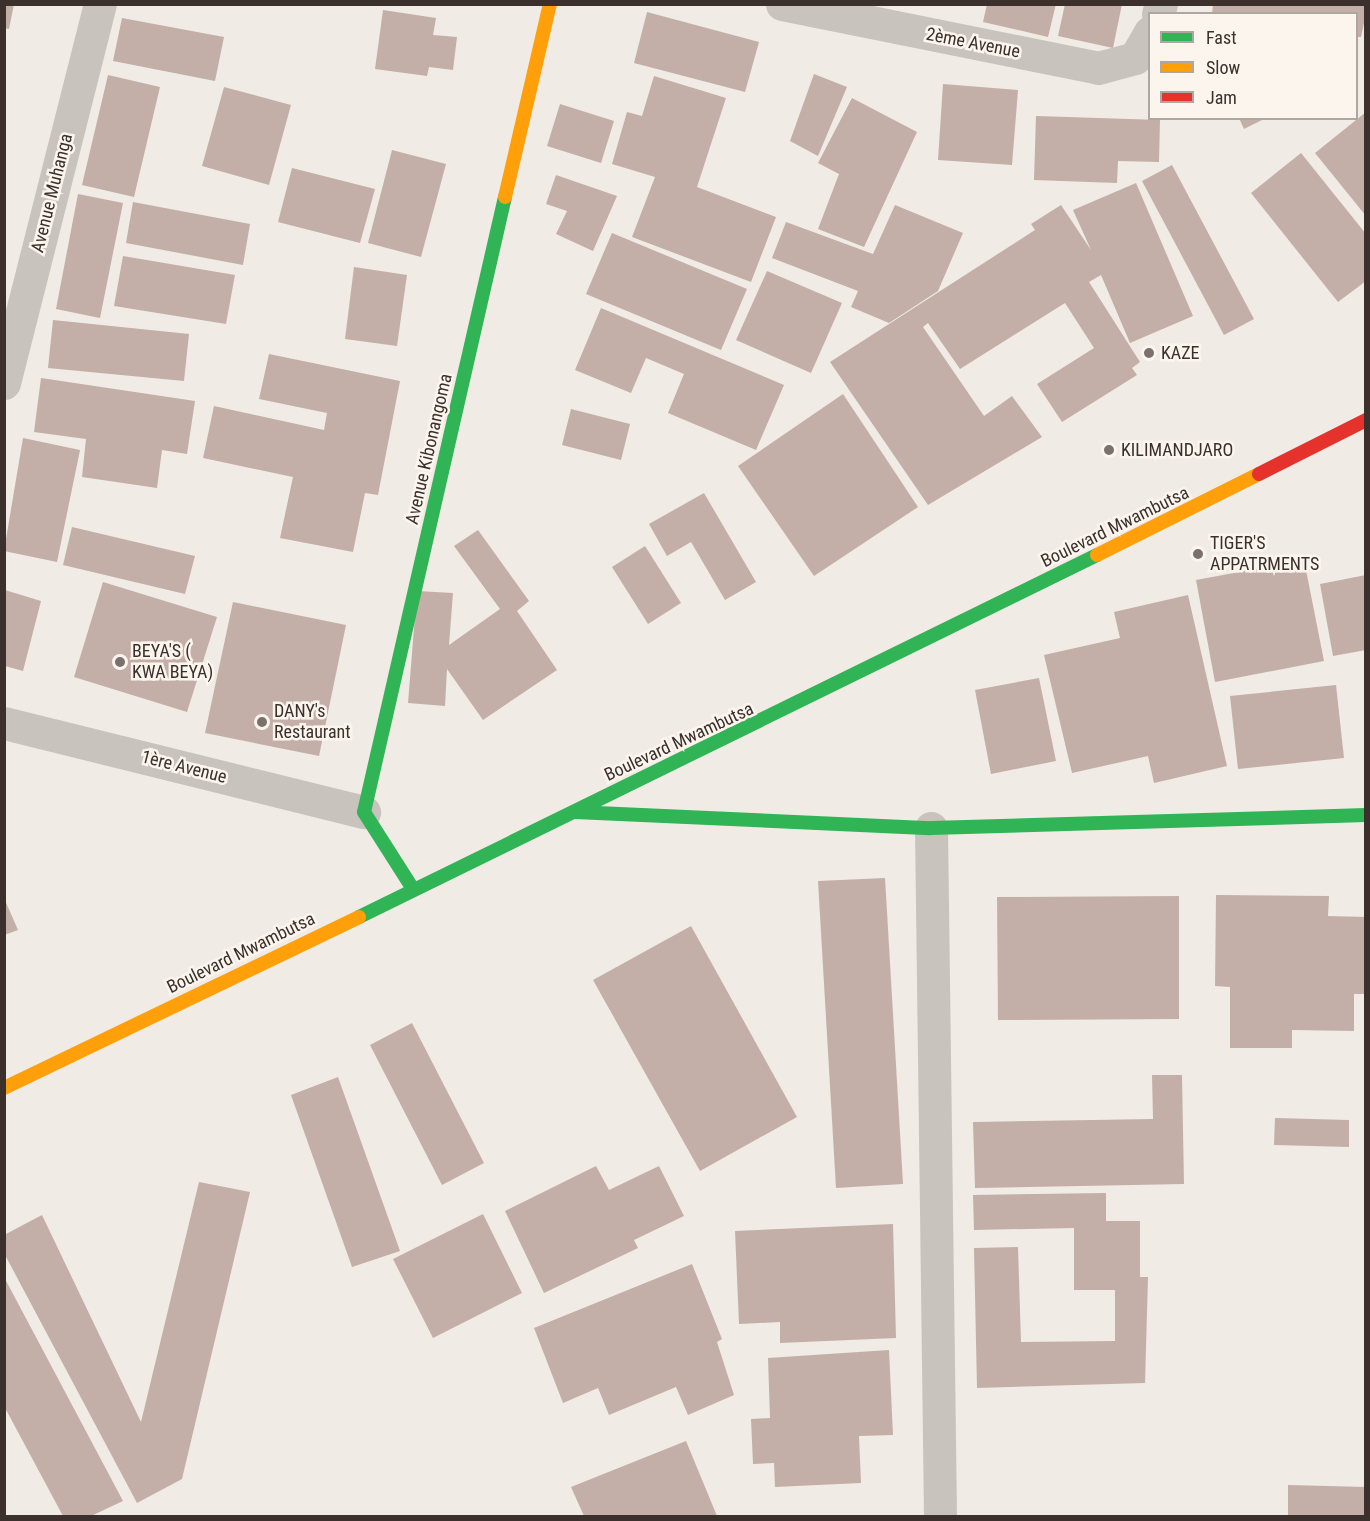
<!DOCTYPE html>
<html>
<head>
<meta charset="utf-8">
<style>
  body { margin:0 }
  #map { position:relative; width:1370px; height:1521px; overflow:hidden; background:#f0ebe5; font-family:"Roboto Condensed",sans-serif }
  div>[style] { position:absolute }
  .building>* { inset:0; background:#c3afa7 }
  .street>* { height:33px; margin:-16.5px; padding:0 16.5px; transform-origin:16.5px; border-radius:16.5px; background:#c9c3be }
  .fast>* { height:14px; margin:-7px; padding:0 7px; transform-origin:7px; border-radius:7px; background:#30b455 }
  .slow>* { height:14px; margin:-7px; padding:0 7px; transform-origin:7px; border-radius:7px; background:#ff9f0a }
  .jam>* { height:14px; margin:-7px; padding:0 7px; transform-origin:7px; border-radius:7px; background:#e5322d }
  .dots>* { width:16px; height:16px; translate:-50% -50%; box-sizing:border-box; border:3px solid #fbf5ee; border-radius:50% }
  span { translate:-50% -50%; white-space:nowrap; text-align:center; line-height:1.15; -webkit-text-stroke:5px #fbf5ee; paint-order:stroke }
  .street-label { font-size:18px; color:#3b302b }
  .poi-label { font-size:18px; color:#3b302b }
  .left { translate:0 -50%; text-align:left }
  .frame { position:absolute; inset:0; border:6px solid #3b302b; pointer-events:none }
  .legend { position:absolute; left:1148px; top:12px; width:210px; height:108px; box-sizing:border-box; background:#fbf5ee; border:2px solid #aea6a0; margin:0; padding:8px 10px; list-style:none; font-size:18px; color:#3b302b }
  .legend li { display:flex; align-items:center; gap:12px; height:30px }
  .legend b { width:30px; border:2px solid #aea6a0 }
</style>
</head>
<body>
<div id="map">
  <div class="building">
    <i style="clip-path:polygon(4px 4px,14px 4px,9px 29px,4px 28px)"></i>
    <i style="clip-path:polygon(987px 4px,1056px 4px,1048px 37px,983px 22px)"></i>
    <i style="clip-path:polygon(1065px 4px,1122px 4px,1113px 48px,1058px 36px)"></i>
    <i style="clip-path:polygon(1213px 4px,1366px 4px,1366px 14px,1361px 37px,1356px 37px,1356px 14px,1212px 14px)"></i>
    <i style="clip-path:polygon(383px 10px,436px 18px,433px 35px,457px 37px,453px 70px,429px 67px,427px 76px,375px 69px)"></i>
    <i style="clip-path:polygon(647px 12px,759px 42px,745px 92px,634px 63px)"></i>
    <i style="clip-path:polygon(122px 18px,224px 37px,215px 81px,113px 61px)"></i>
    <i style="clip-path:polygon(814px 74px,847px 87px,818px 156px,790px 141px)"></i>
    <i style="clip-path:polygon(108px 75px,160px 87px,134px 197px,82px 185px)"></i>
    <i style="clip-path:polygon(654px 76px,726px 98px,697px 187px,776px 217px,751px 282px,632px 237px,655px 177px,612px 164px,627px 112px,642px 116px)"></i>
    <i style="clip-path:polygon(943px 84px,1018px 90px,1012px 165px,938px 160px)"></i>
    <i style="clip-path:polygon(224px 87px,291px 105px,269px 185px,202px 166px)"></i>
    <i style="clip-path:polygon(852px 98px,917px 132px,864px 247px,818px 229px,839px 174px,818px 163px)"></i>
    <i style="clip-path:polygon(560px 104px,614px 121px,601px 163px,547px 146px)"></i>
    <i style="clip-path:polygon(1366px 112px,1366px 216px,1315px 153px)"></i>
    <i style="clip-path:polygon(1036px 116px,1160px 120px,1159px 162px,1118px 161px,1117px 183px,1034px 180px)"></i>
    <i style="clip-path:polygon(1239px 118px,1266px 118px,1244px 129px)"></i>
    <i style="clip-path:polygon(392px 150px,446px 164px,421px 257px,368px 243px)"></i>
    <i style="clip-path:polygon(1301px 153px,1366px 234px,1366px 281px,1338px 302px,1251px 193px)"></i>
    <i style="clip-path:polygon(1172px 165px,1254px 319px,1224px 335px,1142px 181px)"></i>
    <i style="clip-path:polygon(292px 168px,375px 189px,360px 243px,278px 222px)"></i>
    <i style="clip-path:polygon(556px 175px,617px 196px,593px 251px,556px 234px,567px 211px,546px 204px)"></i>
    <i style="clip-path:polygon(1136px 183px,1193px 316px,1130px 343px,1101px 275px,1089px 282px,1140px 362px,1132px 368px,1137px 375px,1062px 422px,1037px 384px,1094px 348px,1065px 303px,960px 369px,928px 323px,923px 327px,984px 416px,1012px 396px,1042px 437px,928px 505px,830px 362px,1035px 230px,1031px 224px,1061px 205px,1091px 250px,1073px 210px)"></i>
    <i style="clip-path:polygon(78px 194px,123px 203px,100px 318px,56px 309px)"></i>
    <i style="clip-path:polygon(133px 202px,250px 224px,243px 265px,126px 243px)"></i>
    <i style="clip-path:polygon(895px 205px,963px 233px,938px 291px,889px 323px,851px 307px,858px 291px,772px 258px,786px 222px,873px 254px)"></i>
    <i style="clip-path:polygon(612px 233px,747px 289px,721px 350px,586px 294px)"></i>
    <i style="clip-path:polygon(123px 256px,235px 275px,226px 324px,114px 306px)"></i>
    <i style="clip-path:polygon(354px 267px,407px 275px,397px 346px,345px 339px)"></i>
    <i style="clip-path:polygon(767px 271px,842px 303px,811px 373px,736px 340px)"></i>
    <i style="clip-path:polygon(601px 308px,784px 385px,756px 450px,668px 413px,684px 374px,646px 358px,631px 393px,575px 370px)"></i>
    <i style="clip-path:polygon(53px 320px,189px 334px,184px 381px,48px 368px)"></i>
    <i style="clip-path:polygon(269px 354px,400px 381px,378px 495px,365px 493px,353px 552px,280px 538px,293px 477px,203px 458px,214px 406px,324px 430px,327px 413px,259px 399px)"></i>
    <i style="clip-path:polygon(41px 378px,195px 401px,187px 454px,162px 450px,157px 488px,82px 477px,86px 439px,34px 432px)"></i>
    <i style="clip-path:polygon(843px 394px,918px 507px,814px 576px,738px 466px)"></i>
    <i style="clip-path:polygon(571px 409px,630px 424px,621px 460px,562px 445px)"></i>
    <i style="clip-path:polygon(23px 438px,80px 450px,57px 562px,4px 551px)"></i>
    <i style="clip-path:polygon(704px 493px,756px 582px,725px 600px,691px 542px,667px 556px,649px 524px)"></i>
    <i style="clip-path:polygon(72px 527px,195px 556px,185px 594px,63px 565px)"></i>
    <i style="clip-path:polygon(478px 530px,529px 601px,517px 611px,557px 670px,483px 720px,447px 669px,445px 706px,408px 703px,417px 591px,453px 593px,449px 645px,500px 609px,454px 546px)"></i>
    <i style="clip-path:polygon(645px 546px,681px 603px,648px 624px,612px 567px)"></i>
    <i style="clip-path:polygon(1304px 560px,1324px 661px,1215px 682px,1196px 580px)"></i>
    <i style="clip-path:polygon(1366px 575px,1366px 650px,1333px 656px,1320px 584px)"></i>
    <i style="clip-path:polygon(103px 582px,217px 617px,187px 712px,74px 677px)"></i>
    <i style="clip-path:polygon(5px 590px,41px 601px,23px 671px,5px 666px)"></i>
    <i style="clip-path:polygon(1188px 595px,1227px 766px,1154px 783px,1148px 756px,1072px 773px,1044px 655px,1120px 638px,1114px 612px)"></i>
    <i style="clip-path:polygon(233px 602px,346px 625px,319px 756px,205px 733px)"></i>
    <i style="clip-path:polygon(1039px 678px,1056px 761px,991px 774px,975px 690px)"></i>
    <i style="clip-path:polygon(1336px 685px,1344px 758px,1238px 769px,1230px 696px)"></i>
    <i style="clip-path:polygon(885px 878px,903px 1184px,836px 1188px,818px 881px)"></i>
    <i style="clip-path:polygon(1216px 895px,1329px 896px,1328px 916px,1366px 917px,1366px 994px,1354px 994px,1354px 1031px,1292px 1030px,1292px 1048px,1230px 1048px,1230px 987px,1215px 986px)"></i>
    <i style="clip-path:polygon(1179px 896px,1179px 1019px,998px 1020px,997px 897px)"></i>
    <i style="clip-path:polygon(4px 898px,18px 930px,4px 935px)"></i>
    <i style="clip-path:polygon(691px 926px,797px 1117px,700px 1171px,593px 980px)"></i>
    <i style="clip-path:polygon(412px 1023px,484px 1163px,442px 1185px,370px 1045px)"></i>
    <i style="clip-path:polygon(1152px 1075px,1182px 1075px,1184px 1184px,975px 1188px,973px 1122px,1153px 1119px)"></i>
    <i style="clip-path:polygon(338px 1077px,400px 1251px,352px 1267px,291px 1095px)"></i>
    <i style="clip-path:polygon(1275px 1118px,1349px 1120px,1349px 1147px,1274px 1145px)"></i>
    <i style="clip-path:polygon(596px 1166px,609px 1190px,659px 1166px,684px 1216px,634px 1240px,638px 1248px,544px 1293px,505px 1211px)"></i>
    <i style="clip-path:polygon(199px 1182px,250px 1192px,182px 1479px,137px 1503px,4px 1253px,4px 1235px,42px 1215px,141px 1422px)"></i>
    <i style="clip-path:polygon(1106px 1193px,1106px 1221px,1140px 1221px,1140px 1277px,1148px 1277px,1145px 1383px,977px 1388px,974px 1248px,1018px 1247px,1021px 1342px,1115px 1341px,1115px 1290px,1074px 1290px,1074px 1228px,974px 1230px,973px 1195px)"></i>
    <i style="clip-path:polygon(483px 1214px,522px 1293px,433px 1338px,393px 1259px)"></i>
    <i style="clip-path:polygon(893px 1224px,896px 1338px,780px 1343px,780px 1322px,739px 1324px,735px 1231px)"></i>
    <i style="clip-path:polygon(692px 1264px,722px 1339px,717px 1342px,734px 1395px,688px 1415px,676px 1387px,609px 1415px,598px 1388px,563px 1403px,534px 1328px)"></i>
    <i style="clip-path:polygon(4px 1277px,123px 1501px,91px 1516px,63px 1516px,4px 1406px)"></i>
    <i style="clip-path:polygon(889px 1350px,893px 1435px,859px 1436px,861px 1483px,775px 1487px,774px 1463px,753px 1464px,751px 1419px,770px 1418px,768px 1358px)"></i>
    <i style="clip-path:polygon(686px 1441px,717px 1516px,584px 1516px,571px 1487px)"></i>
    <i style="clip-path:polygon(1288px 1485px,1366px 1487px,1366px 1516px,1288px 1516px)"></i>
  </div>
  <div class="street">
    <i style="left:782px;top:4px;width:322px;rotate:11.4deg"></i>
    <i style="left:1098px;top:68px;width:38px;rotate:-15deg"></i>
    <i style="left:1135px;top:58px;width:30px;rotate:-60deg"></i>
    <i style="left:1158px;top:14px;width:10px;rotate:-73deg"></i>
    <i style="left:4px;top:383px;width:391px;rotate:-75.8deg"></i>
    <i style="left:4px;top:723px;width:371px;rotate:13.9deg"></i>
    <i style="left:931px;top:828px;width:688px;rotate:89.25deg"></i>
  </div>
  <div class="fast">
    <i style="left:575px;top:812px;width:356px;rotate:2.6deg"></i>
    <i style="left:931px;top:828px;width:435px;rotate:-1.7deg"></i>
    <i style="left:413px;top:889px;width:91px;rotate:-122.5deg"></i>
    <i style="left:364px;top:812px;width:631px;rotate:-77.09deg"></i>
    <i style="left:359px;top:917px;width:822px;rotate:-26.13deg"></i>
  </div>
  <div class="slow">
    <i style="left:505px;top:197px;width:198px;rotate:-76.9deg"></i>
    <i style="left:1097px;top:555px;width:181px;rotate:-26.6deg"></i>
    <i style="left:4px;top:1088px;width:394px;rotate:-25.7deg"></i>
  </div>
  <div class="jam">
    <i style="left:1259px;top:474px;width:120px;rotate:-26.8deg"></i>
  </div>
  <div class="dots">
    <i style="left:1149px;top:353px;background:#7a716c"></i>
    <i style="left:1109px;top:450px;background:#7a716c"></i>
    <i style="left:1198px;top:554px;background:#7a716c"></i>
    <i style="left:120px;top:662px;background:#7a716c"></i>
    <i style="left:262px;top:722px;background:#7a716c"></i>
  </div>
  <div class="street-label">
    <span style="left:973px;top:43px;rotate:11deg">2ème Avenue</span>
    <span style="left:52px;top:193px;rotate:-76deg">Avenue Muhanga</span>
    <span style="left:429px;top:449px;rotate:-77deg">Avenue Kibonangoma</span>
    <span style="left:1115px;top:527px;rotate:-26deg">Boulevard Mwambutsa</span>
    <span style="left:679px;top:742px;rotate:-25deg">Boulevard Mwambutsa</span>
    <span style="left:184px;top:767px;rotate:14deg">1ère Avenue</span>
    <span style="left:241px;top:953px;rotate:-26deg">Boulevard Mwambutsa</span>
  </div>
  <div class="poi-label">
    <span class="left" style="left:1161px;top:353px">KAZE</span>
    <span class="left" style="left:1121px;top:450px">KILIMANDJARO</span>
    <span class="left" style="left:1210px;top:554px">TIGER'S<br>APPATRMENTS</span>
    <span class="left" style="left:132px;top:662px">BEYA'S (<br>KWA BEYA)</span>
    <span class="left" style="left:274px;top:722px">DANY's<br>Restaurant</span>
  </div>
  <div class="frame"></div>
  <ul class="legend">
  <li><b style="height:8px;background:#30b455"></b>Fast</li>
  <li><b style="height:8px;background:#ff9f0a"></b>Slow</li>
  <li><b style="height:8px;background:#e5322d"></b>Jam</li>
  </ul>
</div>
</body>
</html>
